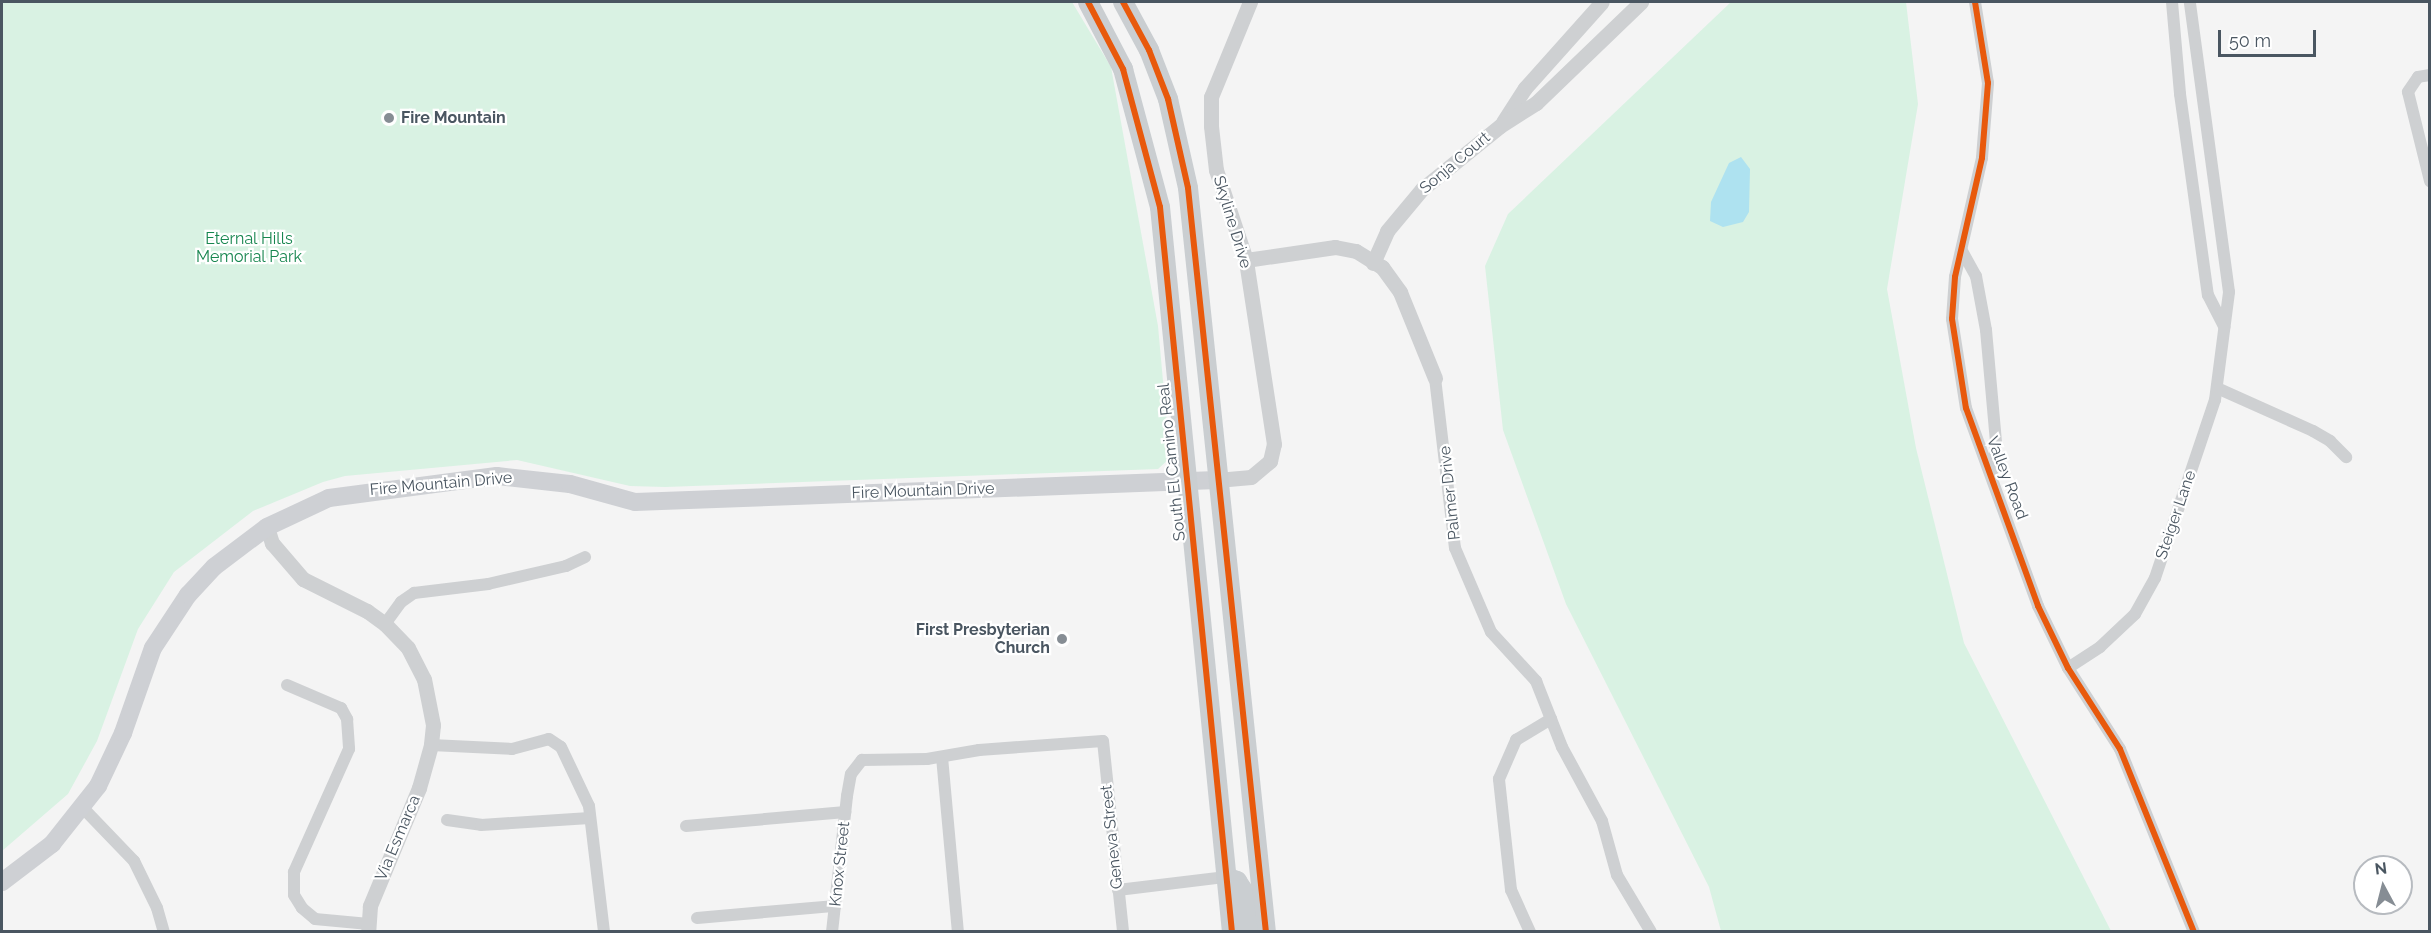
<!DOCTYPE html>
<html>
<head>
<meta charset="utf-8">
<style>
  body { margin:0 }
  #map { position:relative; width:2431px; height:933px; overflow:hidden; background:#f4f4f4; font-family:Raleway,sans-serif }
  div>[style] { position:absolute }
  .green>* { inset:0; background:#d9f2e3 }
  .water>* { inset:0; background:#aee2f0 }
  .minor>* { height:12px; margin:-6px; padding:0 6px; transform-origin:6px; border-radius:6px; background:#ced0d2 }
  .tertiary>* { height:15px; margin:-7.5px; padding:0 7.5px; transform-origin:7.5px; border-radius:7.5px; background:#ced0d2 }
  .secondary>* { height:18px; margin:-9px; padding:0 9px; transform-origin:9px; border-radius:9px; background:#ced0d4 }
  .primary>* { height:20px; margin:-10px; padding:0 10px; transform-origin:10px; border-radius:10px; background:#caced1 }
  .cycleway>* { height:6px; margin:-3px; padding:0 3px; transform-origin:3px; border-radius:3px; background:#e8590c }
  .dots>* { width:16px; height:16px; translate:-50% -50%; box-sizing:border-box; border:3px solid #fff; border-radius:50% }
  span { translate:-50% -50%; white-space:nowrap; text-align:center; line-height:1.15; -webkit-text-stroke:4.5px #fff; paint-order:stroke }
  .poi-label { font-size:16px; color:#4a5661; font-weight:700 }
  .left { translate:0 -50%; text-align:left }
  .right { translate:-100% -50%; text-align:right }
  .street-label { font-size:16px; color:#4a5661 }
  .park-label { font-size:16px; color:#17864f }
  .frame { position:absolute; inset:0; border:3px solid #4a5661; pointer-events:none }
  .north { position:absolute; left:2353px; top:855px; width:60px; height:60px; box-sizing:border-box; background:#fff; border:2px solid #b7bbc0; border-radius:50%; rotate:353deg; font-size:16px; font-weight:700; line-height:24px; text-align:center; color:#4a5661 }
  .north::after { content:''; display:block; margin:auto; width:21px; height:27px; background:#868d94; clip-path:polygon(50% 0,100% 100%,50% 72%,0 100%) }
  .scale { position:absolute; left:2218px; top:30px; width:98px; height:27px; box-sizing:border-box; border:3px solid #4a5661; border-top:0; padding-left:8px; font-size:18px; line-height:21px; white-space:nowrap; color:#4a5661; -webkit-text-stroke:4px #fff; paint-order:stroke }
</style>
</head>
<body>
<div id="map">
  <div class="green">
    <i style="clip-path:polygon(2px 2px,1072px 2px,1111px 67px,1158px 326px,1170px 458px,1158px 469px,665px 487px,630px 486px,517px 460px,345px 476px,323px 482px,253px 511px,174px 572px,138px 629px,97px 741px,68px 794px,2px 851px)"></i>
    <i style="clip-path:polygon(1731px 2px,1906px 2px,1918px 104px,1887px 289px,1916px 448px,1964px 643px,2111px 931px,1721px 931px,1709px 887px,1566px 604px,1503px 430px,1485px 266px,1508px 214px)"></i>
  </div>
  <div class="water">
    <i style="clip-path:polygon(1741px 157px,1750px 169px,1749px 212px,1743px 222px,1723px 227px,1710px 221px,1711px 202px,1729px 163px)"></i>
  </div>
  <div class="minor">
    <i style="left:1975px;top:2px;width:82px;rotate:80.9deg"></i>
    <i style="left:1988px;top:83px;width:75px;rotate:94.6deg"></i>
    <i style="left:1982px;top:158px;width:122px;rotate:102.8deg"></i>
    <i style="left:1955px;top:277px;width:42px;rotate:94.1deg"></i>
    <i style="left:1952px;top:319px;width:90px;rotate:81.1deg"></i>
    <i style="left:1966px;top:408px;width:211px;rotate:70deg"></i>
    <i style="left:2038px;top:606px;width:69px;rotate:64.2deg"></i>
    <i style="left:2068px;top:668px;width:96px;rotate:57.3deg"></i>
    <i style="left:2120px;top:749px;width:197px;rotate:68deg"></i>
    <i style="left:2172px;top:2px;width:92px;rotate:85deg"></i>
    <i style="left:2180px;top:94px;width:203px;rotate:82.1deg"></i>
    <i style="left:2208px;top:295px;width:36px;rotate:63deg"></i>
    <i style="left:2430px;top:75px;width:12px;rotate:171deg"></i>
    <i style="left:2418px;top:77px;width:18px;rotate:124deg"></i>
    <i style="left:2408px;top:92px;width:92px;rotate:76.1deg"></i>
    <i style="left:1962px;top:251px;width:29px;rotate:61deg"></i>
    <i style="left:1976px;top:276px;width:55px;rotate:79.5deg"></i>
    <i style="left:1986px;top:330px;width:113px;rotate:84.9deg"></i>
    <i style="left:1996px;top:443px;width:30px;rotate:96deg"></i>
    <i style="left:1435px;top:378px;width:171px;rotate:83.3deg"></i>
    <i style="left:1455px;top:548px;width:91px;rotate:66.8deg"></i>
    <i style="left:1491px;top:632px;width:67px;rotate:47.4deg"></i>
    <i style="left:1536px;top:681px;width:71px;rotate:68.5deg"></i>
    <i style="left:1562px;top:747px;width:84px;rotate:61.6deg"></i>
    <i style="left:1602px;top:821px;width:56px;rotate:74.5deg"></i>
    <i style="left:1617px;top:875px;width:66px;rotate:59.2deg"></i>
    <i style="left:2217px;top:388px;width:105px;rotate:24.1deg"></i>
    <i style="left:2313px;top:431px;width:20px;rotate:30deg"></i>
    <i style="left:2330px;top:441px;width:23px;rotate:45deg"></i>
    <i style="left:385px;top:624px;width:27px;rotate:-54deg"></i>
    <i style="left:401px;top:602px;width:16px;rotate:-35deg"></i>
    <i style="left:414px;top:593px;width:75px;rotate:-6.9deg"></i>
    <i style="left:488px;top:584px;width:80px;rotate:-13deg"></i>
    <i style="left:566px;top:566px;width:21px;rotate:-25deg"></i>
    <i style="left:2068px;top:668px;width:38px;rotate:-33deg"></i>
    <i style="left:2100px;top:647px;width:48px;rotate:-43.3deg"></i>
    <i style="left:2135px;top:614px;width:41px;rotate:-60.9deg"></i>
    <i style="left:2155px;top:578px;width:188px;rotate:-71.4deg"></i>
    <i style="left:2215px;top:400px;width:109px;rotate:-82.6deg"></i>
    <i style="left:2229px;top:292px;width:293px;rotate:-97.7deg"></i>
    <i style="left:287px;top:685px;width:59px;rotate:23.1deg"></i>
    <i style="left:341px;top:708px;width:13px;rotate:61deg"></i>
    <i style="left:347px;top:719px;width:30px;rotate:86deg"></i>
    <i style="left:349px;top:749px;width:135px;rotate:114.1deg"></i>
    <i style="left:294px;top:872px;width:23px;rotate:90deg"></i>
    <i style="left:294px;top:895px;width:15px;rotate:58deg"></i>
    <i style="left:302px;top:908px;width:17px;rotate:40deg"></i>
    <i style="left:315px;top:919px;width:54px;rotate:5.3deg"></i>
    <i style="left:431px;top:745px;width:81px;rotate:2.8deg"></i>
    <i style="left:512px;top:749px;width:38px;rotate:-15deg"></i>
    <i style="left:549px;top:739px;width:14px;rotate:34deg"></i>
    <i style="left:561px;top:747px;width:65px;rotate:64.6deg"></i>
    <i style="left:589px;top:806px;width:127px;rotate:83.2deg"></i>
    <i style="left:942px;top:757px;width:176px;rotate:84.8deg"></i>
    <i style="left:83px;top:808px;width:74px;rotate:46.1deg"></i>
    <i style="left:134px;top:861px;width:52px;rotate:63.9deg"></i>
    <i style="left:157px;top:908px;width:25px;rotate:74deg"></i>
    <i style="left:447px;top:820px;width:34px;rotate:8deg"></i>
    <i style="left:481px;top:825px;width:109px;rotate:-3.7deg"></i>
    <i style="left:686px;top:826px;width:160px;rotate:-5deg"></i>
    <i style="left:1118px;top:890px;width:109px;rotate:-6.9deg"></i>
    <i style="left:697px;top:918px;width:139px;rotate:-5deg"></i>
    <i style="left:832px;top:932px;width:137px;rotate:-83.7deg"></i>
    <i style="left:847px;top:796px;width:22px;rotate:-80deg"></i>
    <i style="left:851px;top:774px;width:18px;rotate:-52deg"></i>
    <i style="left:862px;top:760px;width:65px;rotate:-0.9deg"></i>
    <i style="left:927px;top:759px;width:53px;rotate:-9.8deg"></i>
    <i style="left:979px;top:750px;width:124px;rotate:-4.2deg"></i>
    <i style="left:1103px;top:741px;width:192px;rotate:84deg"></i>
    <i style="left:1530px;top:932px;width:46px;rotate:-114.3deg"></i>
    <i style="left:1511px;top:890px;width:112px;rotate:-96.2deg"></i>
    <i style="left:1499px;top:779px;width:43px;rotate:-66.4deg"></i>
    <i style="left:1516px;top:740px;width:41px;rotate:-31deg"></i>
  </div>
  <div class="tertiary">
    <i style="left:1503px;top:122px;width:40px;rotate:-57.1deg"></i>
    <i style="left:1525px;top:88px;width:115px;rotate:-48.2deg"></i>
    <i style="left:1246px;top:260px;width:90px;rotate:-8.3deg"></i>
    <i style="left:1335px;top:247px;width:21px;rotate:11deg"></i>
    <i style="left:1356px;top:251px;width:31px;rotate:32deg"></i>
    <i style="left:1382px;top:267px;width:31px;rotate:54deg"></i>
    <i style="left:1400px;top:292px;width:93px;rotate:67.9deg"></i>
    <i style="left:1373px;top:263px;width:35px;rotate:-66deg"></i>
    <i style="left:1387px;top:231px;width:55px;rotate:-50.2deg"></i>
    <i style="left:1422px;top:189px;width:100px;rotate:-38.9deg"></i>
    <i style="left:1500px;top:126px;width:43px;rotate:-32.6deg"></i>
    <i style="left:1536px;top:103px;width:146px;rotate:-43.9deg"></i>
    <i style="left:1217px;top:480px;width:34px;rotate:-5deg"></i>
    <i style="left:1251px;top:477px;width:25px;rotate:-40deg"></i>
    <i style="left:1270px;top:461px;width:17px;rotate:-77deg"></i>
    <i style="left:1274px;top:444px;width:186px;rotate:-98.7deg"></i>
    <i style="left:1246px;top:260px;width:95px;rotate:-108.4deg"></i>
    <i style="left:1216px;top:170px;width:44px;rotate:-96.5deg"></i>
    <i style="left:1211px;top:126px;width:29px;rotate:-90deg"></i>
    <i style="left:1211px;top:97px;width:103px;rotate:-67.7deg"></i>
    <i style="left:267px;top:527px;width:17px;rotate:73deg"></i>
    <i style="left:272px;top:543px;width:48px;rotate:49.3deg"></i>
    <i style="left:303px;top:579px;width:72px;rotate:26.6deg"></i>
    <i style="left:367px;top:611px;width:22px;rotate:36deg"></i>
    <i style="left:385px;top:624px;width:33px;rotate:46deg"></i>
    <i style="left:408px;top:648px;width:35px;rotate:63deg"></i>
    <i style="left:424px;top:679px;width:47px;rotate:78.9deg"></i>
    <i style="left:433px;top:725px;width:20px;rotate:96deg"></i>
    <i style="left:431px;top:745px;width:45px;rotate:105.6deg"></i>
    <i style="left:419px;top:788px;width:128px;rotate:112.6deg"></i>
    <i style="left:370px;top:906px;width:26px;rotate:94deg"></i>
  </div>
  <div class="secondary">
    <i style="left:2px;top:882px;width:63px;rotate:-37.2deg"></i>
    <i style="left:52px;top:844px;width:74px;rotate:-51.6deg"></i>
    <i style="left:98px;top:786px;width:59px;rotate:-64.7deg"></i>
    <i style="left:123px;top:733px;width:90px;rotate:-70.6deg"></i>
    <i style="left:153px;top:648px;width:64px;rotate:-56.6deg"></i>
    <i style="left:188px;top:595px;width:38px;rotate:-47deg"></i>
    <i style="left:214px;top:567px;width:66px;rotate:-37deg"></i>
    <i style="left:267px;top:527px;width:68px;rotate:-25.1deg"></i>
    <i style="left:329px;top:498px;width:169px;rotate:-7.5deg"></i>
    <i style="left:497px;top:476px;width:73px;rotate:6.3deg"></i>
    <i style="left:570px;top:484px;width:67px;rotate:15.5deg"></i>
    <i style="left:635px;top:502px;width:582px;rotate:-2.16deg"></i>
  </div>
  <div class="primary">
    <i style="left:1088px;top:2px;width:76px;rotate:62.4deg"></i>
    <i style="left:1123px;top:69px;width:143px;rotate:75deg"></i>
    <i style="left:1160px;top:207px;width:729px;rotate:84.33deg"></i>
    <i style="left:1123px;top:2px;width:55px;rotate:61.6deg"></i>
    <i style="left:1149px;top:50px;width:53px;rotate:68.8deg"></i>
    <i style="left:1168px;top:99px;width:91px;rotate:77.3deg"></i>
    <i style="left:1188px;top:188px;width:748px;rotate:84.02deg"></i>
    <i style="left:1226px;top:877px;width:12px;rotate:20deg"></i>
    <i style="left:1237px;top:881px;width:9px;rotate:58deg"></i>
    <i style="left:1242px;top:889px;width:43px;rotate:82.1deg"></i>
  </div>
  <div class="cycleway">
    <i style="left:1088px;top:2px;width:76px;rotate:62.4deg"></i>
    <i style="left:1123px;top:69px;width:143px;rotate:75deg"></i>
    <i style="left:1160px;top:207px;width:729px;rotate:84.33deg"></i>
    <i style="left:1123px;top:2px;width:55px;rotate:61.6deg"></i>
    <i style="left:1149px;top:50px;width:53px;rotate:68.8deg"></i>
    <i style="left:1168px;top:99px;width:91px;rotate:77.3deg"></i>
    <i style="left:1188px;top:188px;width:748px;rotate:84.02deg"></i>
    <i style="left:1975px;top:2px;width:82px;rotate:80.9deg"></i>
    <i style="left:1988px;top:83px;width:75px;rotate:94.6deg"></i>
    <i style="left:1982px;top:158px;width:122px;rotate:102.8deg"></i>
    <i style="left:1955px;top:277px;width:42px;rotate:94.1deg"></i>
    <i style="left:1952px;top:319px;width:90px;rotate:81.1deg"></i>
    <i style="left:1966px;top:408px;width:211px;rotate:70deg"></i>
    <i style="left:2038px;top:606px;width:69px;rotate:64.2deg"></i>
    <i style="left:2068px;top:668px;width:96px;rotate:57.3deg"></i>
    <i style="left:2120px;top:749px;width:197px;rotate:68deg"></i>
  </div>
  <div class="dots">
    <i style="left:389px;top:118px;background:#868d94"></i>
    <i style="left:1062px;top:639px;background:#868d94"></i>
  </div>
  <div class="poi-label">
    <span class="left" style="left:401px;top:118px">Fire Mountain</span>
    <span class="right" style="left:1050px;top:639px">First Presbyterian<br>Church</span>
  </div>
  <div class="street-label">
    <span style="left:1455px;top:163px;rotate:-40deg">Sonja Court</span>
    <span style="left:1232px;top:222px;rotate:73deg">Skyline Drive</span>
    <span style="left:1172px;top:462px;rotate:-96deg">South El Camino Real</span>
    <span style="left:2007px;top:478px;rotate:69deg">Valley Road</span>
    <span style="left:441px;top:484px;rotate:-5deg">Fire Mountain Drive</span>
    <span style="left:923px;top:491px;rotate:-2deg">Fire Mountain Drive</span>
    <span style="left:1450px;top:493px;rotate:-96deg">Palmer Drive</span>
    <span style="left:2176px;top:515px;rotate:-71deg">Steiger Lane</span>
    <span style="left:1112px;top:837px;rotate:-96deg">Geneva Street</span>
    <span style="left:398px;top:838px;rotate:-67deg">Via Esmarca</span>
    <span style="left:840px;top:864px;rotate:-84deg">Knox Street</span>
  </div>
  <div class="park-label">
    <span style="left:249px;top:248px">Eternal Hills<br>Memorial Park</span>
  </div>
  <div class="frame"></div>
  <div class="north">N</div>
  <div class="scale">50 m</div>
</div>
</body>
</html>
